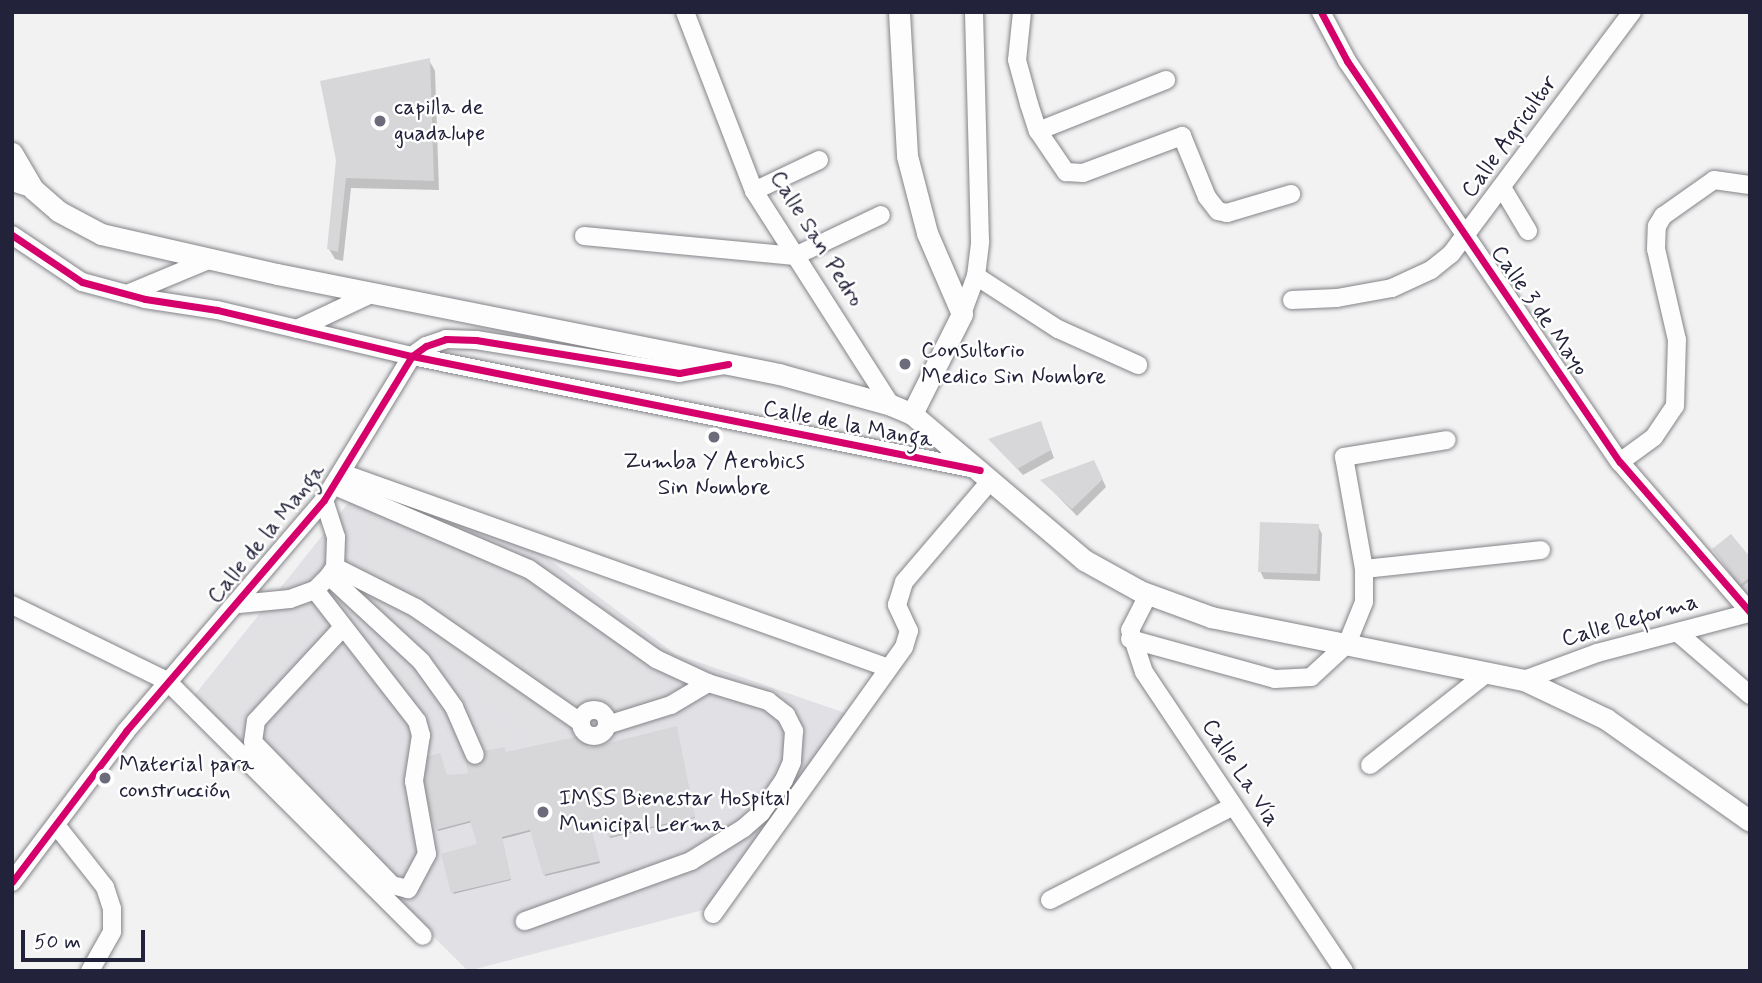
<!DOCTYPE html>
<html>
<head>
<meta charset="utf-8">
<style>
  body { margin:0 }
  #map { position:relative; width:1762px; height:983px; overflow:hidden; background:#f2f2f3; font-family:Mynerve,sans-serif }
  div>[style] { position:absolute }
  .built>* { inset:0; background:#e1e1e5 }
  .green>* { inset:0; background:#e1e1e4 }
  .round { border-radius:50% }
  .shadow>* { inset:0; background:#0003 }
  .building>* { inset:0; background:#d7d7d9 }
  .roads { filter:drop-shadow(0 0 2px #848489) drop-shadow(0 0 2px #848489) }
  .minor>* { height:18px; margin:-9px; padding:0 9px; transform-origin:9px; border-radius:9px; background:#fdfdfd }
  .minor>.ring { margin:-9px; padding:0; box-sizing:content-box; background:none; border:18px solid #fdfdfd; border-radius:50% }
  .major>* { height:21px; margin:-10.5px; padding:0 10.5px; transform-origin:10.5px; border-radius:10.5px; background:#fdfdfd }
  .cycleway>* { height:7px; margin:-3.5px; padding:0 3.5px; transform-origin:3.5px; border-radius:3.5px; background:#d6006c }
  .dots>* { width:19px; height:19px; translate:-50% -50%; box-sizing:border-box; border:4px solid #fff; border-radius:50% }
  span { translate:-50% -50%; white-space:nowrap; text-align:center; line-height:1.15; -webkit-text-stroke:5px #fff; paint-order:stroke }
  .poi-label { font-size:23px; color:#22223b }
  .left { translate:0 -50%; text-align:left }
  .street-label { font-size:23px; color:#22223b }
  .frame { position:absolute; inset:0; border:14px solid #22223b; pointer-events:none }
  .scale { position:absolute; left:21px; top:930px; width:124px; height:32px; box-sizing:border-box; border:4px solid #22223b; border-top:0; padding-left:9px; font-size:21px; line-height:24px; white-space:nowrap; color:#22223b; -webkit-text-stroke:5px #fff; paint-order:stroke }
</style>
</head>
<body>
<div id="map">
  <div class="built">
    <i style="clip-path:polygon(362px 486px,543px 555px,675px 654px,848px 714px,707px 909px,468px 971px,193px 697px)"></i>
  </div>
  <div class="green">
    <i style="clip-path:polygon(368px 514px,517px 576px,649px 671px,667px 696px,614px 715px,600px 702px,570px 706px,360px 574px,359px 544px)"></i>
    <i style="clip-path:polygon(366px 591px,512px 684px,559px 721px,563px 738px,523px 747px,516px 723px,475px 695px,459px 663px,437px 650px,417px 628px,399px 622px,390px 609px,367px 598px)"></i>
    <i style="clip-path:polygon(270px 618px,283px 619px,291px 626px,308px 621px,318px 628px,226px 731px,196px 702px,241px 645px)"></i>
    <i style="clip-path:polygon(368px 636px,405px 667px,430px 704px,391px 674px)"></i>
    <i class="round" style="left:479px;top:719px;width:30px;height:30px"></i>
  </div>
  <div class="shadow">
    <i style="clip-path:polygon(429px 60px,435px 71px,439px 190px,351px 188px,343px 261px,335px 259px,329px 249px,337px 160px)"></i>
    <i style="clip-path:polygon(1044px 431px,1054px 458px,1023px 475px,991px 440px)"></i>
    <i style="clip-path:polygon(1098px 470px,1106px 487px,1077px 516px,1043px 481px)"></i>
    <i style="clip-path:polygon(1318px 526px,1322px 534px,1320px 581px,1264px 579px,1260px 571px)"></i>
    <i style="clip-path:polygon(1717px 554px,1750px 560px,1750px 597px,1744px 593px)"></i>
    <i style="clip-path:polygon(677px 730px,695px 818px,610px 838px,605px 826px,590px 830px,600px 863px,545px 876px,532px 831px,502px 839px,511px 880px,453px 894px,479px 845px,472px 822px,438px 831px,417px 761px,446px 777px,464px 776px)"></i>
  </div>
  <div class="building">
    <i style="clip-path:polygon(430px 58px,434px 181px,346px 178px,338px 252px,327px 249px,336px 160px,320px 81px)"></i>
    <i style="clip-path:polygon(1041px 421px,1051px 450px,1017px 469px,988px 439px)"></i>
    <i style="clip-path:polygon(1094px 460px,1103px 479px,1072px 509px,1040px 480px)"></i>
    <i style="clip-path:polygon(1260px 522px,1319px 524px,1317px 574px,1258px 572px)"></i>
    <i style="clip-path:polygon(1731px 534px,1750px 557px,1750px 577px,1740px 585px,1712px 549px)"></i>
    <i style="clip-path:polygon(1750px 581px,1750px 598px,1740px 588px)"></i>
    <i style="clip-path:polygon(677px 726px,695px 817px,608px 837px,603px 825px,591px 828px,600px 861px,543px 875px,530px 830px,502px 837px,511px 879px,451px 893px,441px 854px,477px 844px,470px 821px,436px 830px,415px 760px,440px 753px,447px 775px,463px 774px,468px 773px,465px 755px,504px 747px,506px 752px,585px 735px,589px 748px)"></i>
  </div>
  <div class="roads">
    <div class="minor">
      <i style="left:685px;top:12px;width:192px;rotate:68.9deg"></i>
      <i style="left:754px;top:191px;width:254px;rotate:57.4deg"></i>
      <i style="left:1022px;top:12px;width:48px;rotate:95.9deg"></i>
      <i style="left:1017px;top:60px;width:46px;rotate:74.7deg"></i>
      <i style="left:1029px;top:104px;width:28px;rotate:72deg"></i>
      <i style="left:1038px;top:131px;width:50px;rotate:55.7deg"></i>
      <i style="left:1066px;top:172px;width:17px;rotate:3deg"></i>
      <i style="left:1083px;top:173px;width:106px;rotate:-20.5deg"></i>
      <i style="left:1182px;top:136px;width:66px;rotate:67.7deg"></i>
      <i style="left:1207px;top:197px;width:18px;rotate:52deg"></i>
      <i style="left:1218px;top:211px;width:9px;rotate:13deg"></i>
      <i style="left:1227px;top:213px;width:67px;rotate:-16.5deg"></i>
      <i style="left:1321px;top:12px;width:55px;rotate:62deg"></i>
      <i style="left:1347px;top:61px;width:485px;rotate:55.8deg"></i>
      <i style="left:1620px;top:462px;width:198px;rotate:49.1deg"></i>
      <i style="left:1038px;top:131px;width:138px;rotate:-21.7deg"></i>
      <i style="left:12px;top:182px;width:22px;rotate:18deg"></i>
      <i style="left:1503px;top:189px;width:49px;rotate:59.2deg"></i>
      <i style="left:754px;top:191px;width:72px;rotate:-25.5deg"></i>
      <i style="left:12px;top:235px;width:84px;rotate:33.9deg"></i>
      <i style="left:82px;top:282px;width:65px;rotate:15.1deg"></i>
      <i style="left:145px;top:299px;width:73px;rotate:8.7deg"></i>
      <i style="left:217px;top:310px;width:200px;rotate:13.3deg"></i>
      <i style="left:412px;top:356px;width:579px;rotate:11.35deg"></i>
      <i style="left:584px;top:236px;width:212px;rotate:5.4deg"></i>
      <i style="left:795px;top:256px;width:95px;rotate:-25.5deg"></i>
      <i style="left:976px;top:276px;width:98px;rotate:32.9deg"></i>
      <i style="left:1058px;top:329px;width:88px;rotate:24.2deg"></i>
      <i style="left:127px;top:294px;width:91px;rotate:-22.6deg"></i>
      <i style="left:1292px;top:300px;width:45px;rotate:-2.5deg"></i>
      <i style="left:1337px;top:298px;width:56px;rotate:-10.3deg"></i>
      <i style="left:1392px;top:288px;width:43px;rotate:-24.8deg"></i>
      <i style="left:1431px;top:270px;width:26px;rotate:-39deg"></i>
      <i style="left:1451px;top:254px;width:302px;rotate:-53.2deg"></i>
      <i style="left:962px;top:314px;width:40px;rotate:-69.8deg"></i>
      <i style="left:976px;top:276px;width:35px;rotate:-83deg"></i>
      <i style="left:980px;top:241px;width:229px;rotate:-91.5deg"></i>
      <i style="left:297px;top:329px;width:84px;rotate:-25.3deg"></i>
      <i style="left:1620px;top:462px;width:42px;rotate:-36.3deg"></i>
      <i style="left:1654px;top:437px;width:37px;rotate:-56deg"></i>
      <i style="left:1675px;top:406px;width:66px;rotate:-88.3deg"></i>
      <i style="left:1677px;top:340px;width:93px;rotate:-103deg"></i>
      <i style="left:1656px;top:249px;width:23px;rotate:-88deg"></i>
      <i style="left:1657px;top:226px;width:12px;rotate:-59deg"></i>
      <i style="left:1663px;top:216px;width:62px;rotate:-35.2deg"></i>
      <i style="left:1714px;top:180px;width:36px;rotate:8deg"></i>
      <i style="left:342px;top:473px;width:578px;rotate:19.63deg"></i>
      <i style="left:335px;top:486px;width:211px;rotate:23.2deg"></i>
      <i style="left:529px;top:569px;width:156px;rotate:35.3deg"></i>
      <i style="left:656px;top:659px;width:57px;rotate:24.8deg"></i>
      <i style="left:708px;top:683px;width:63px;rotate:16.7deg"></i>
      <i style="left:768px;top:701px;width:23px;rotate:38deg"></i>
      <i style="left:786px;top:715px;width:18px;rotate:63deg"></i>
      <i style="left:794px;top:731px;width:31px;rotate:94deg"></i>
      <i style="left:792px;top:762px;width:20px;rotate:114deg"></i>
      <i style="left:784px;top:780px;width:40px;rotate:124.9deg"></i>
      <i style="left:761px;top:813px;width:23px;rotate:139deg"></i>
      <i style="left:744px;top:828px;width:62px;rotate:148.1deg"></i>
      <i style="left:691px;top:861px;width:177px;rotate:160.1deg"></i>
      <i style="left:335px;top:567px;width:91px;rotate:26.8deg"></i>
      <i style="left:416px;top:608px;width:200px;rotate:34.8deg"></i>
      <i style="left:1364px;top:569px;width:178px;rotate:-6.1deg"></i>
      <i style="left:329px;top:576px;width:125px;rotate:42.7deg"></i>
      <i style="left:421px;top:661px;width:57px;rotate:54.3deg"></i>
      <i style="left:454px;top:707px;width:52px;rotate:66.4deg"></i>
      <i style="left:315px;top:590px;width:166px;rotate:52.1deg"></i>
      <i style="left:417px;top:721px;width:15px;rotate:74deg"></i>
      <i style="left:421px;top:735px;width:47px;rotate:98.7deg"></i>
      <i style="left:414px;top:781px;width:74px;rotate:79.9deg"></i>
      <i style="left:427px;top:854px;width:40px;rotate:118deg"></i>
      <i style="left:408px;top:889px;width:16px;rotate:-166deg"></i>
      <i style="left:392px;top:885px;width:199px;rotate:-134.2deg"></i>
      <i style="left:253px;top:742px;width:21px;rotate:-82deg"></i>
      <i style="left:256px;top:721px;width:128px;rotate:-47.2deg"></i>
      <i style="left:1148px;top:595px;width:39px;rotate:117deg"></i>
      <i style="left:1130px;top:630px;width:44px;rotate:71.6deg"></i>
      <i style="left:1144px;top:672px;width:360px;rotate:56.2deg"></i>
      <i style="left:239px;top:604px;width:51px;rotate:-5.6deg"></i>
      <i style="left:290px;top:599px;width:27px;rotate:-20deg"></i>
      <i style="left:315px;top:590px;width:20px;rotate:-45deg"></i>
      <i style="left:329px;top:576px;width:11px;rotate:-56deg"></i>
      <i style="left:335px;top:567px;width:30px;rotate:-88deg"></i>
      <i style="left:336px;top:537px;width:39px;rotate:-108deg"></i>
      <i style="left:12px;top:605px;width:173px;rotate:26.1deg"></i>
      <i style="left:167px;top:681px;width:361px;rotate:44.9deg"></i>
      <i style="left:1678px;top:633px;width:95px;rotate:40.7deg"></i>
      <i style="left:1130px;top:639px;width:150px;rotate:15.4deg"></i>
      <i style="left:1275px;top:679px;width:36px;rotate:-3deg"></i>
      <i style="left:1311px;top:677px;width:49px;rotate:-42.5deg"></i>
      <i style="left:1347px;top:644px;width:45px;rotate:-68deg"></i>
      <i style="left:1364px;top:602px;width:33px;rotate:-90deg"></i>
      <i style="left:1364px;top:569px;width:114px;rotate:-100.1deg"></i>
      <i style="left:1344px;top:457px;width:104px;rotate:-9.4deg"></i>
      <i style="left:1524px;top:680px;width:78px;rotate:-20.3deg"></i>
      <i style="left:1597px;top:653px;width:158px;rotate:-14.7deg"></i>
      <i class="ring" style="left:581px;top:710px;width:8px;height:8px"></i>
      <i style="left:607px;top:725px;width:67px;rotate:-17.4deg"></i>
      <i style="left:671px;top:705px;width:43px;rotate:-30.7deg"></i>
      <i style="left:1370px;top:765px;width:150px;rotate:-38.2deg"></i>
      <i style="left:56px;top:825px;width:79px;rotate:51.7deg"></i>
      <i style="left:105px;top:887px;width:23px;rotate:72deg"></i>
      <i style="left:112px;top:909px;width:23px;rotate:90deg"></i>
      <i style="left:112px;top:932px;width:45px;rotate:119.4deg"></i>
      <i style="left:12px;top:882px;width:189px;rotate:-52.9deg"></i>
      <i style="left:126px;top:731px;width:304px;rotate:-49.4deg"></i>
      <i style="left:324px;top:500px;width:169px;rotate:-58.6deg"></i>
      <i style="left:412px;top:356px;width:17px;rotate:-36deg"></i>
      <i style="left:426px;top:346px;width:21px;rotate:-19deg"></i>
      <i style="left:446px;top:339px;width:30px;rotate:2deg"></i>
      <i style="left:476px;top:340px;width:206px;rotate:9.2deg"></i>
      <i style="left:679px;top:373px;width:47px;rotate:-9.9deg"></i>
      <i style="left:1050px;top:900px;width:204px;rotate:-27.1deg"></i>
      <i style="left:713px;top:914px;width:328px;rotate:-54.4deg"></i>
      <i style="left:904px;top:647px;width:17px;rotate:-73deg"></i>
      <i style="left:909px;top:631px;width:29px;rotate:-115deg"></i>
      <i style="left:897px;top:605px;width:24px;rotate:-73deg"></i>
      <i style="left:904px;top:582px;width:134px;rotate:-49.5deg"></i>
    </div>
    <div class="major">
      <i style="left:899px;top:12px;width:144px;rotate:86.8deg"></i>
      <i style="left:907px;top:156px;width:80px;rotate:75.4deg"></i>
      <i style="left:927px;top:233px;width:88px;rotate:66.6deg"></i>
      <i style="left:962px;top:314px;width:112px;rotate:116.6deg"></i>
      <i style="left:12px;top:153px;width:42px;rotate:59.7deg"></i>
      <i style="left:33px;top:189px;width:33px;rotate:41deg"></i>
      <i style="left:58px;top:211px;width:49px;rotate:28.1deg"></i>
      <i style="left:101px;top:234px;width:180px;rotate:12.8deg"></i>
      <i style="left:277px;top:274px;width:512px;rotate:11.27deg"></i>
      <i style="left:779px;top:374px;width:116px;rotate:15.5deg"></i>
      <i style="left:891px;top:405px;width:23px;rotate:23deg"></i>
      <i style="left:912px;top:414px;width:226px;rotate:40.3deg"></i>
      <i style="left:1084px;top:560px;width:64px;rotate:29deg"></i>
      <i style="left:1140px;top:591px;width:76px;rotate:20.1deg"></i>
      <i style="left:1211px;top:617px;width:319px;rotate:11.4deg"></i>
      <i style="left:1524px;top:680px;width:91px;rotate:25.4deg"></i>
      <i style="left:1606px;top:719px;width:176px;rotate:35.3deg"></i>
    </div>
  </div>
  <div class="cycleway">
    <i style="left:1321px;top:12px;width:55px;rotate:62deg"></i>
    <i style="left:1347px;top:61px;width:485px;rotate:55.8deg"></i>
    <i style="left:1620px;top:462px;width:198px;rotate:49.1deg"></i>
    <i style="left:12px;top:235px;width:84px;rotate:33.9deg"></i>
    <i style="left:82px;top:282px;width:65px;rotate:15.1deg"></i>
    <i style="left:145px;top:299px;width:73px;rotate:8.7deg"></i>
    <i style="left:217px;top:310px;width:200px;rotate:13.3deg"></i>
    <i style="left:412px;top:356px;width:579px;rotate:11.35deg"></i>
    <i style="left:12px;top:882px;width:189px;rotate:-52.9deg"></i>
    <i style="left:126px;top:731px;width:304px;rotate:-49.4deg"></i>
    <i style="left:324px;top:500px;width:169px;rotate:-58.6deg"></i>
    <i style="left:412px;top:356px;width:17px;rotate:-36deg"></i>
    <i style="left:426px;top:346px;width:21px;rotate:-19deg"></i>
    <i style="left:446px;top:339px;width:30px;rotate:2deg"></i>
    <i style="left:476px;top:340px;width:206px;rotate:9.2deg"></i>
    <i style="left:679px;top:373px;width:50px;rotate:-10.4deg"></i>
  </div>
  <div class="dots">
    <i style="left:380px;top:121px;background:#6b6b7b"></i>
    <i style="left:905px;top:364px;background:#6b6b7b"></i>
    <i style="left:714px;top:437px;background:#6b6b7b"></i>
    <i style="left:105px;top:778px;background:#6b6b7b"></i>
    <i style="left:543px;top:812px;background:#6b6b7b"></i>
  </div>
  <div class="poi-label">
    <span class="left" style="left:394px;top:121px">capilla de<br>guadalupe</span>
    <span class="left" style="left:921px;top:364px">Consultorio<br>Medico Sin Nombre</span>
    <span style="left:714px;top:475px">Zumba Y Aerobics<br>Sin Nombre</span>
    <span class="left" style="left:119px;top:778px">Material para<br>construcción</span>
    <span class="left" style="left:559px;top:812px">IMSS Bienestar Hospital<br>Municipal Lerma</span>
  </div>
  <div class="street-label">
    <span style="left:1510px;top:137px;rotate:-54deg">Calle Agricultor</span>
    <span style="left:816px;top:239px;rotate:58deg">Calle San Pedro</span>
    <span style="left:1539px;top:311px;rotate:55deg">Calle 3 de Mayo</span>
    <span style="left:848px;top:425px;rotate:11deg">Calle de la Manga</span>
    <span style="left:267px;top:534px;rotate:-51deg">Calle de la Manga</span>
    <span style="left:1630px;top:621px;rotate:-16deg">Calle Reforma</span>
    <span style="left:1240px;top:773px;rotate:57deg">Calle La Vía</span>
  </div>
  <div class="frame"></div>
  <div class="scale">50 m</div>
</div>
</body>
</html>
